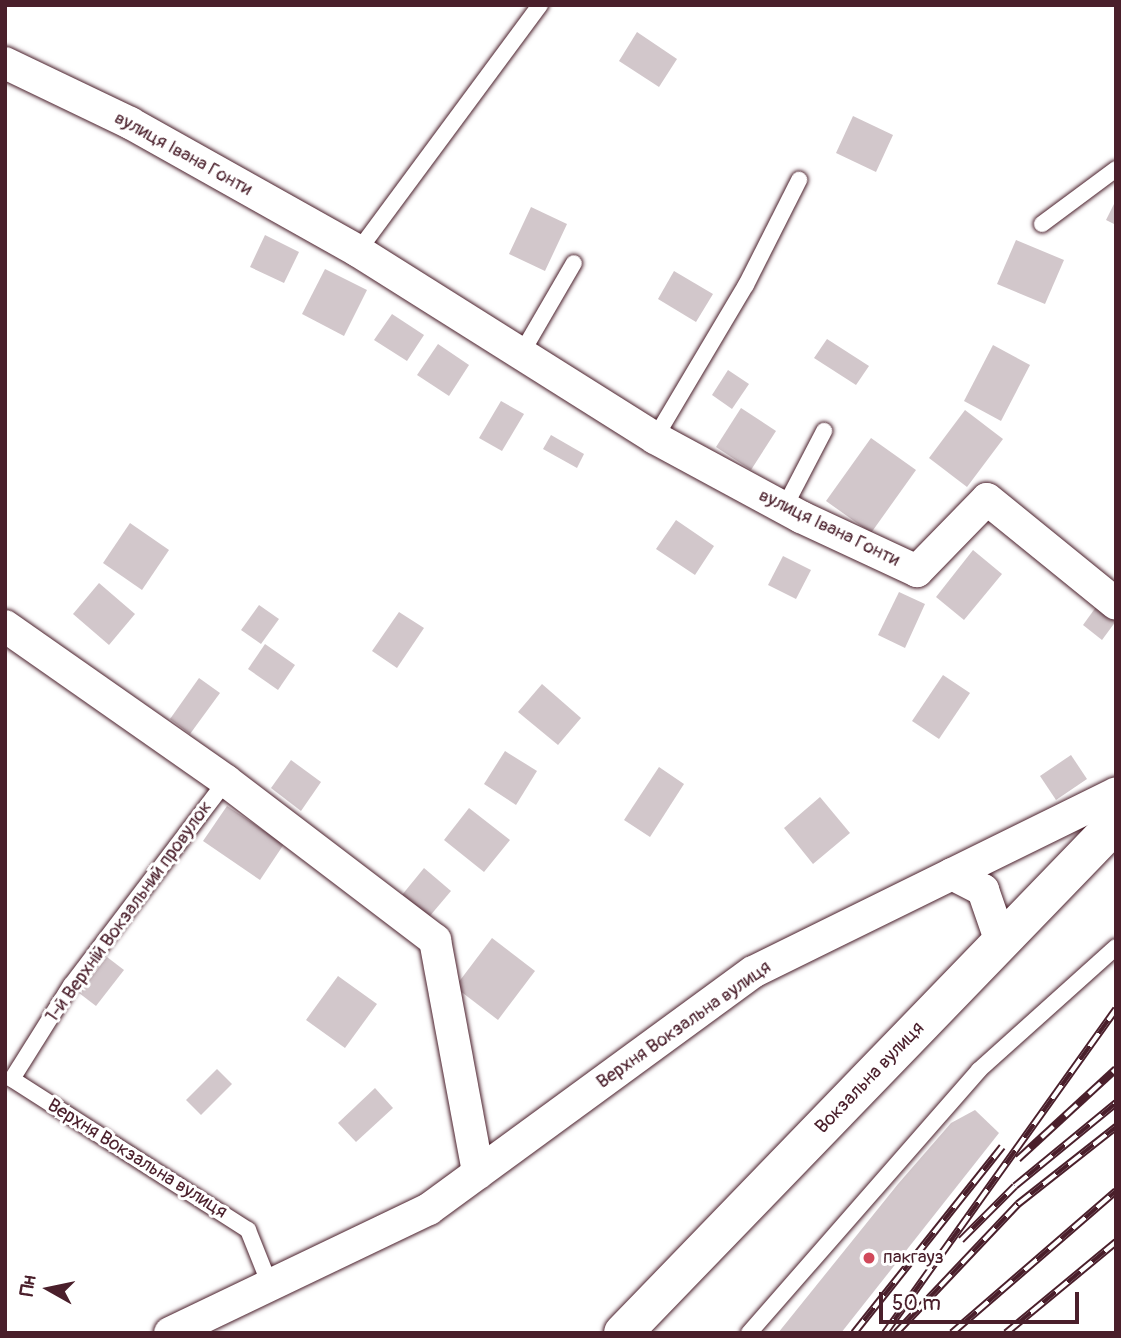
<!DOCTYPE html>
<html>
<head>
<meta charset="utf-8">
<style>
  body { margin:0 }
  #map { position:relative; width:1121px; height:1338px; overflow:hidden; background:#fff; font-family:Pangolin,sans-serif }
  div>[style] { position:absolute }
  .building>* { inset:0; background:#d2c7cb }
  .roads { filter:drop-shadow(0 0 2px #4a1f2b) drop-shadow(0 0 2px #4a1f2b) }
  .service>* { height:16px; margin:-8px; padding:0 8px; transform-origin:8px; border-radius:8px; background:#fff }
  .minor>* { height:32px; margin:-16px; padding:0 16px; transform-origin:16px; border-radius:16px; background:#fff }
  .primary>* { height:38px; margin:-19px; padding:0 19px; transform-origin:19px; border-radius:19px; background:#fff }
  .rail>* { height:8px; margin-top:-4px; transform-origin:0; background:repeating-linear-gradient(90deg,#fff 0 16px,#4a1f2b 0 32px); box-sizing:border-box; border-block:2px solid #4a1f2b }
  .dots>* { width:19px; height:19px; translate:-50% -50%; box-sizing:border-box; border:4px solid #fff; border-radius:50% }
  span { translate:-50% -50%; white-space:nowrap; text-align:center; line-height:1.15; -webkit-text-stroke:6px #fff; paint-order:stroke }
  .street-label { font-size:19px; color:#4a1f2b }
  .poi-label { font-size:19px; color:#4a1f2b }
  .left { translate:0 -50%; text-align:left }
  .frame { position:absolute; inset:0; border:7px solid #4a1f2b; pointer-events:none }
  .north { position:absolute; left:14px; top:1254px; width:70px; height:70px; -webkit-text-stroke:5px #fff; paint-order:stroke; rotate:279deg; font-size:19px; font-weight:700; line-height:28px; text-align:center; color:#4a1f2b }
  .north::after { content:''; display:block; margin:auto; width:24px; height:32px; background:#4a1f2b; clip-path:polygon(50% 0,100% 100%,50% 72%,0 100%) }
  .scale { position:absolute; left:879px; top:1292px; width:200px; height:32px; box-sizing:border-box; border:4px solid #4a1f2b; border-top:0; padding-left:9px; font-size:21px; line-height:24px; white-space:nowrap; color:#4a1f2b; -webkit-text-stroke:5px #fff; paint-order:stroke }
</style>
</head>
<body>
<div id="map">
  <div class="building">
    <i style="clip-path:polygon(637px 32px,677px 59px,659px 87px,619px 61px)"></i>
    <i style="clip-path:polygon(853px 116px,893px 135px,876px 172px,836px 153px)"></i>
    <i style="clip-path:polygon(1116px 200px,1116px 225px,1106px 220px)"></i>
    <i style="clip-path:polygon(531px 207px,567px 224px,545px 271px,509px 254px)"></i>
    <i style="clip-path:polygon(265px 235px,299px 252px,284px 283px,250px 267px)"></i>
    <i style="clip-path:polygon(1016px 240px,1064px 260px,1045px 304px,997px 284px)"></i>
    <i style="clip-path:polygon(325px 269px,367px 290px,344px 336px,302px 314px)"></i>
    <i style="clip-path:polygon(674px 271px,713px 294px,696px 322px,658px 299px)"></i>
    <i style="clip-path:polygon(392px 314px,424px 335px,407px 361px,374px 340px)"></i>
    <i style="clip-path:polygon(827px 339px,869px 366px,856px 385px,814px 358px)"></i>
    <i style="clip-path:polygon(438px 344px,469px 365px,449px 396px,417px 375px)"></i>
    <i style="clip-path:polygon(993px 345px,1030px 365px,1001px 421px,964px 401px)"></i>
    <i style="clip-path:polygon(728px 370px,749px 384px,732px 409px,712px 395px)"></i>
    <i style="clip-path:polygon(501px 401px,524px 414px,502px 451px,479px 438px)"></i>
    <i style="clip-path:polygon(741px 408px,776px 431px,751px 470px,716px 447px)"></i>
    <i style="clip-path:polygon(965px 410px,1003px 439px,967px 487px,929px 458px)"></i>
    <i style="clip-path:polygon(551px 435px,584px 454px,577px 468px,543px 449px)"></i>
    <i style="clip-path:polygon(871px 438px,916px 470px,871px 533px,826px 501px)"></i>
    <i style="clip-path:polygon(676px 520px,714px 546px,695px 575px,656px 549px)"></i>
    <i style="clip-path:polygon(130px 523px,169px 550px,142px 590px,103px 563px)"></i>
    <i style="clip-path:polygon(973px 550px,1002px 574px,964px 620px,936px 597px)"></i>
    <i style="clip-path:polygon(783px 556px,811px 570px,796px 599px,768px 585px)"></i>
    <i style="clip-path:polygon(99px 583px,135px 614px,109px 645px,73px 614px)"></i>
    <i style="clip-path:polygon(899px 592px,925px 604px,905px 648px,878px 635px)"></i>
    <i style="clip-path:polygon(259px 605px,279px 619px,261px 644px,241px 630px)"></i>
    <i style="clip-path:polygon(1096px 607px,1116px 621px,1102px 640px,1083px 625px)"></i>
    <i style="clip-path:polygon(399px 612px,424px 628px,397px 668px,372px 651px)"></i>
    <i style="clip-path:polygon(265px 644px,295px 665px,278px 690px,248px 669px)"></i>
    <i style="clip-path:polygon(943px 675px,970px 693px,939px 739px,912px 721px)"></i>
    <i style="clip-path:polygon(199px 678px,220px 693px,190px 734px,170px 719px)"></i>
    <i style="clip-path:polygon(542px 684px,581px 718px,558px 745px,518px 712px)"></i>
    <i style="clip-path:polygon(505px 751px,537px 771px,516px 805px,484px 784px)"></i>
    <i style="clip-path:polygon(1071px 755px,1087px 779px,1056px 800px,1040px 776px)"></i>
    <i style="clip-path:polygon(291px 760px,321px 782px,301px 811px,271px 788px)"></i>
    <i style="clip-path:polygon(659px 767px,684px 784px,650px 837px,624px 820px)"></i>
    <i style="clip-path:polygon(820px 797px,850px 833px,813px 864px,784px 828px)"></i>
    <i style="clip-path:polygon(227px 806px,284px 844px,260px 880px,203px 841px)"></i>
    <i style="clip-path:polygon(469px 808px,510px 840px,484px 872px,444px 840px)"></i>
    <i style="clip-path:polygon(424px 868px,451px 891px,429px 917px,402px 895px)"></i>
    <i style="clip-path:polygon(492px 938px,535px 971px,498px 1020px,455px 987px)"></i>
    <i style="clip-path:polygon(107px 957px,124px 970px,96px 1006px,79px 993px)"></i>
    <i style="clip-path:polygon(338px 976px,377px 1004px,345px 1048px,306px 1020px)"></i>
    <i style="clip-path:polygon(217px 1069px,232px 1084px,201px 1115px,186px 1100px)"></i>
    <i style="clip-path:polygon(375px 1088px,393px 1108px,356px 1142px,338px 1123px)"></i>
    <i style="clip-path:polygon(975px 1110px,999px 1133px,841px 1333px,778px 1333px,898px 1184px,951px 1123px)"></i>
  </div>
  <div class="roads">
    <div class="service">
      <i style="left:1042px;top:224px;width:92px;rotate:-36.6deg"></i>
      <i style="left:358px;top:251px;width:306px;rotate:-53.5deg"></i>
      <i style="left:521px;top:354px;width:105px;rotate:-59.8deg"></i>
      <i style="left:655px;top:438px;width:178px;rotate:-59.3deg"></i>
      <i style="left:746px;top:285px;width:118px;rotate:-63.2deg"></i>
      <i style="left:784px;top:508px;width:87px;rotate:-62.5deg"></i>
      <i style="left:226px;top:781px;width:256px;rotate:127.2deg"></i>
      <i style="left:71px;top:985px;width:111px;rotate:122.1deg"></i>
      <i style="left:12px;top:1079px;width:280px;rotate:32.6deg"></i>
      <i style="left:248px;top:1230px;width:59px;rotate:68.2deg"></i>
      <i style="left:749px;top:1333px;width:349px;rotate:-48.8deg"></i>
      <i style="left:979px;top:1070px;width:184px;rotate:-41.9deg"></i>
    </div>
    <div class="minor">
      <i style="left:5px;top:63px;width:139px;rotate:25.6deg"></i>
      <i style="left:130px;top:123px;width:261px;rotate:29.3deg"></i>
      <i style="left:358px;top:251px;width:351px;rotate:32.2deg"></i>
      <i style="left:655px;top:438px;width:166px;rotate:28.4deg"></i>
      <i style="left:801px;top:517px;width:128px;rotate:25deg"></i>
      <i style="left:917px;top:571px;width:100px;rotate:-45.8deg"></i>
      <i style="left:987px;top:499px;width:166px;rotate:39.1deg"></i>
      <i style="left:5px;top:626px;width:270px;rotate:35deg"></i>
      <i style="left:226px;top:781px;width:263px;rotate:37.3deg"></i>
      <i style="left:435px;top:940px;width:237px;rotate:79.5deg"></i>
      <i style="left:952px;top:874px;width:35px;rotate:27deg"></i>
      <i style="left:983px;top:890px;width:55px;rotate:70.9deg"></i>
      <i style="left:170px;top:1333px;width:287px;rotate:-25.6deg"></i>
      <i style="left:429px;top:1209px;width:401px;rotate:-36.2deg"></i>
      <i style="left:753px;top:972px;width:405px;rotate:-26.2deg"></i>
    </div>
    <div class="primary">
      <i style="left:623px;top:1333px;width:709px;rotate:-45.97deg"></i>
    </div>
  </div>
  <div class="rail">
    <i style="left:1018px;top:1159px;width:133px;rotate:-42.6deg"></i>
    <i style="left:961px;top:1240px;width:76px;rotate:-45deg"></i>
    <i style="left:1015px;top:1186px;width:131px;rotate:-39.4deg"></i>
    <i style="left:854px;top:1333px;width:238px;rotate:-51.5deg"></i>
    <i style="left:885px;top:1333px;width:398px;rotate:-54.5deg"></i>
    <i style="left:896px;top:1333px;width:178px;rotate:-46.6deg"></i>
    <i style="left:1018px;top:1204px;width:125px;rotate:-38.2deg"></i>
    <i style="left:952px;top:1333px;width:217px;rotate:-40.9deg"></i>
    <i style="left:1006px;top:1333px;width:143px;rotate:-39.6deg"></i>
  </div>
  <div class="dots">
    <i style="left:869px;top:1258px;background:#d1495b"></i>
  </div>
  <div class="street-label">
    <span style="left:183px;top:154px;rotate:29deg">вулиця Івана Гонти</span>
    <span style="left:829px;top:528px;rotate:26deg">вулиця Івана Гонти</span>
    <span style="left:129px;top:912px;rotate:-54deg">1-й Верхній Вокзальний провулок</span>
    <span style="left:684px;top:1025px;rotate:-35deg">Верхня Вокзальна вулиця</span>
    <span style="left:870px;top:1078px;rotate:-46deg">Вокзальна вулиця</span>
    <span style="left:137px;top:1159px;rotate:32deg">Верхня Вокзальна вулиця</span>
  </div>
  <div class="poi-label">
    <span class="left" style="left:883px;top:1258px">пакгауз</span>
  </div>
  <div class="frame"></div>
  <div class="north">Пн</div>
  <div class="scale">50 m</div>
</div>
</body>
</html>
